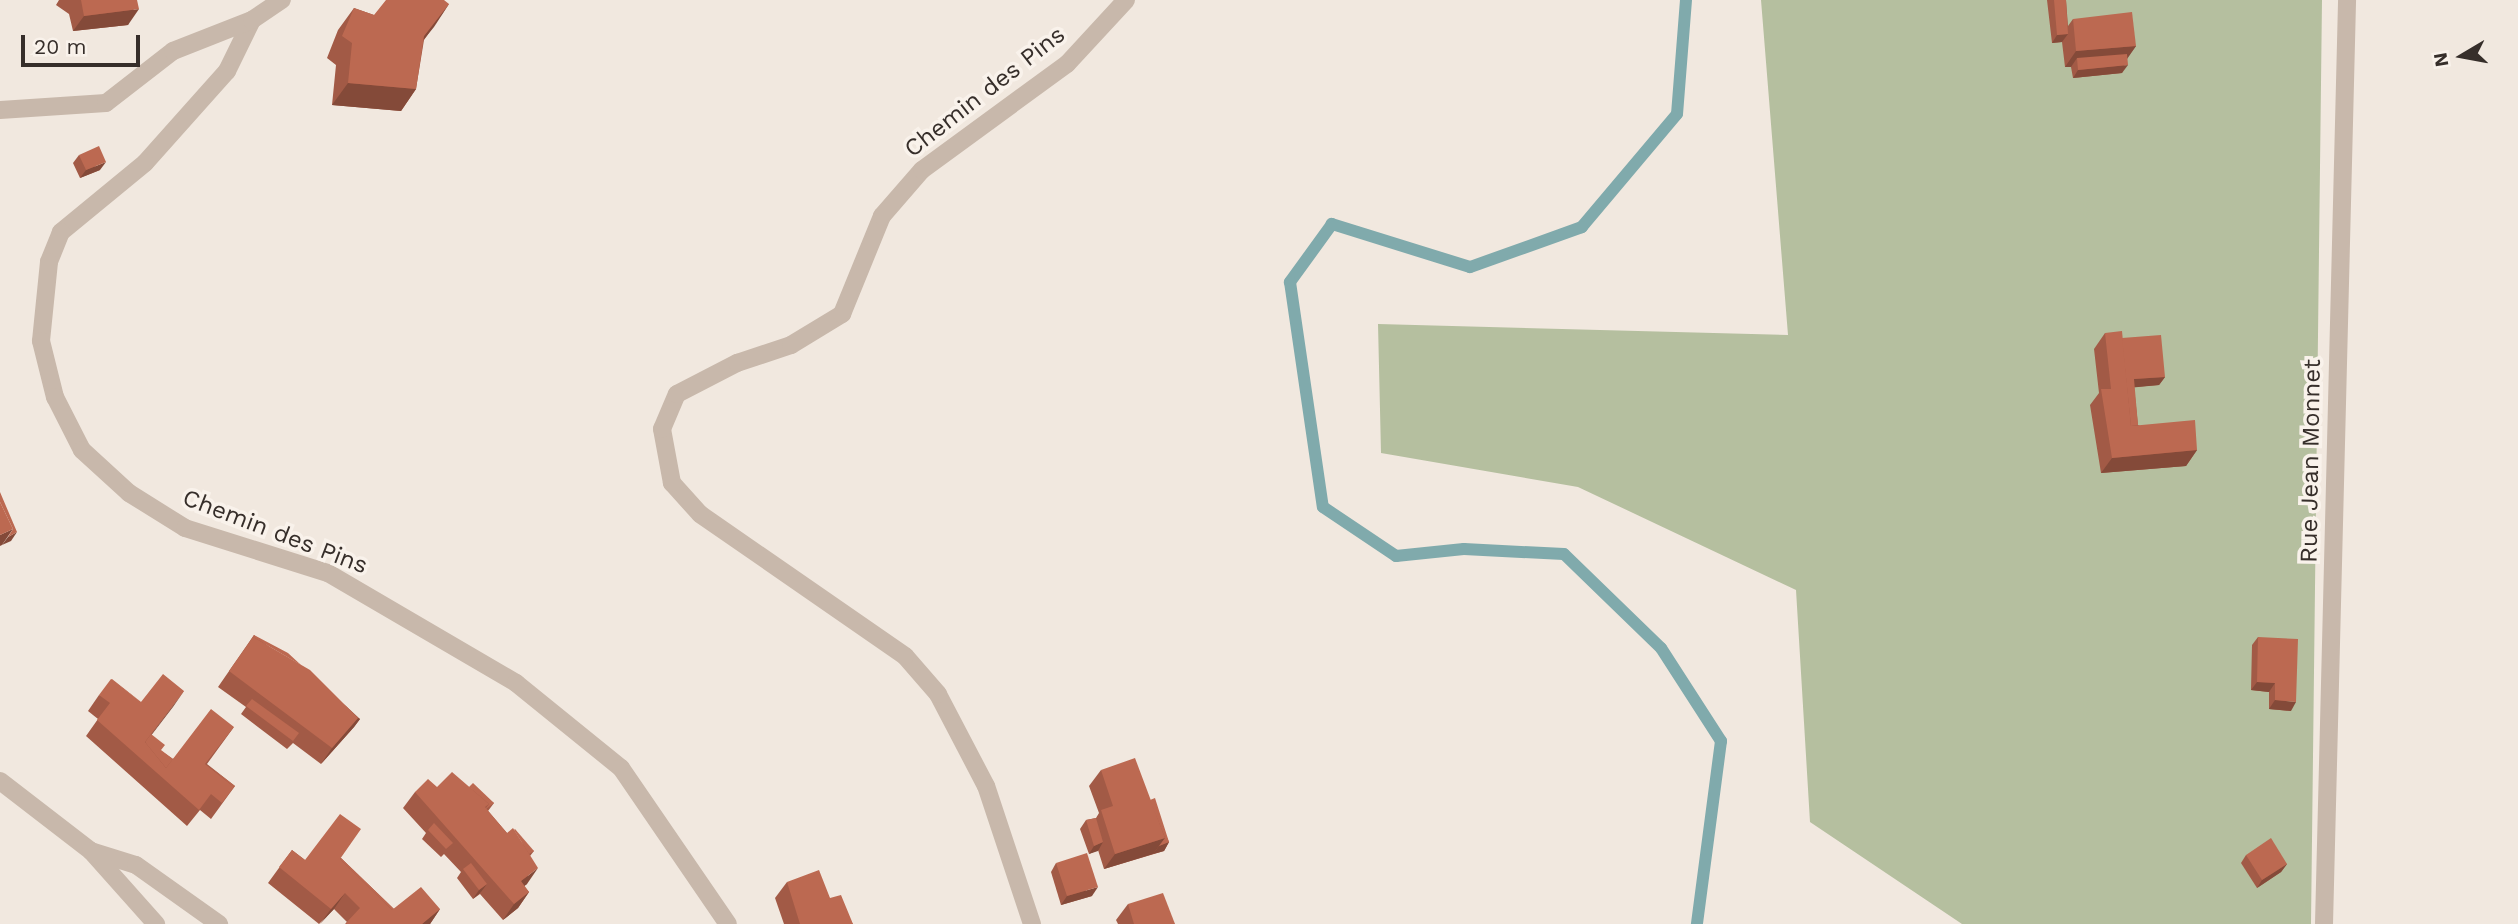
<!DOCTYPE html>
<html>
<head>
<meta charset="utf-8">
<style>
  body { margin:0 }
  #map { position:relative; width:2518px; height:924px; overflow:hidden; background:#f1e8df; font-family:"Work Sans",sans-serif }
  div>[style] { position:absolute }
  .green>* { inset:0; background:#b5bf9f }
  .stream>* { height:12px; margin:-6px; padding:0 6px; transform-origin:6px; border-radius:6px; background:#80aaac }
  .minor>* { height:18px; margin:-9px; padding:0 9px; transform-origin:9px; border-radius:9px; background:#c8b8ab }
  .tertiary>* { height:18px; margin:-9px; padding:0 9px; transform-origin:9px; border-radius:9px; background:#c8b8ab }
  .wall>* { inset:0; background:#a25a46 }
  .shaded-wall>* { inset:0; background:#844a39 }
  .building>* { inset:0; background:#bc6951 }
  span { translate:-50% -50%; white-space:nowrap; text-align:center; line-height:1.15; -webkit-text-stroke:7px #f9f2eb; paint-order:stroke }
  .street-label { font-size:24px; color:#362e2a }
  .north { position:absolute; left:2427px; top:21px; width:70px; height:70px; -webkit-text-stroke:5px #f9f2eb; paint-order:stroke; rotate:260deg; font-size:19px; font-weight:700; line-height:28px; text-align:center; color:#362e2a }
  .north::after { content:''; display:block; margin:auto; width:24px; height:32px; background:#362e2a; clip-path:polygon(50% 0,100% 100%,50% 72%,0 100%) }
  .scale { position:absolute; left:21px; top:35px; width:119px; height:32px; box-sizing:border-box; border:4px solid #362e2a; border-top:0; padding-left:9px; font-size:21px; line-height:24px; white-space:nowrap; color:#362e2a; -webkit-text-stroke:5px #f9f2eb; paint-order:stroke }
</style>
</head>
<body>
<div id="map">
  <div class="green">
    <i style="clip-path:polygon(1761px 0,2322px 0,2311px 924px,1962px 924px,1810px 822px,1796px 590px,1578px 487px,1381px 453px,1378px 324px,1788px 335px)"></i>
  </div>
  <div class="stream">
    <i style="left:1686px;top:0;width:114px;rotate:94.5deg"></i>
    <i style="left:1677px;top:114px;width:148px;rotate:130.1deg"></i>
    <i style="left:1582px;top:227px;width:119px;rotate:160.3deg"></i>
    <i style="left:1470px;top:267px;width:145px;rotate:-162.7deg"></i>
    <i style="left:1332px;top:224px;width:72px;rotate:125.9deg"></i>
    <i style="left:1290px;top:282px;width:227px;rotate:81.7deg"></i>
    <i style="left:1323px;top:507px;width:88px;rotate:33.9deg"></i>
    <i style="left:1396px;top:556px;width:68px;rotate:-5.9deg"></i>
    <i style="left:1464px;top:549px;width:100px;rotate:2.9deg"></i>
    <i style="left:1564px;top:554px;width:135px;rotate:44.1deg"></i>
    <i style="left:1661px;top:648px;width:111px;rotate:57.2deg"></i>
    <i style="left:1721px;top:741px;width:185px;rotate:97.5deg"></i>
  </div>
  <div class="minor">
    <i style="left:252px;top:20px;width:57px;rotate:116.1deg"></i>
    <i style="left:227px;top:71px;width:123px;rotate:131.7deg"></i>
    <i style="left:145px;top:163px;width:109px;rotate:140.6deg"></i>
    <i style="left:61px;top:232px;width:32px;rotate:112deg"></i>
    <i style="left:49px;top:262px;width:79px;rotate:95.8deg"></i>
    <i style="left:41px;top:341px;width:58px;rotate:76deg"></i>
    <i style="left:55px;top:397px;width:59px;rotate:63deg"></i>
    <i style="left:82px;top:450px;width:64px;rotate:42.5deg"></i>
    <i style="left:129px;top:493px;width:66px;rotate:32deg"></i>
    <i style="left:185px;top:528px;width:150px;rotate:17.5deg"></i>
    <i style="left:328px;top:573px;width:218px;rotate:30.3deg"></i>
    <i style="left:516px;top:683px;width:135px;rotate:39deg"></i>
    <i style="left:621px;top:768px;width:189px;rotate:55.6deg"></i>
    <i style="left:0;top:110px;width:106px;rotate:-3.8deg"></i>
    <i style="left:106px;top:103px;width:85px;rotate:-37.8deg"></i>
    <i style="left:173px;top:51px;width:85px;rotate:-21.4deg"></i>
    <i style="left:252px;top:20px;width:36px;rotate:-34deg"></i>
    <i style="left:91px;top:851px;width:47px;rotate:17.3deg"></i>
    <i style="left:136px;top:865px;width:102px;rotate:35.4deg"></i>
    <i style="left:1032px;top:924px;width:145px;rotate:-108.4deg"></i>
    <i style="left:986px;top:786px;width:104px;rotate:-117.6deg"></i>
    <i style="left:938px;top:694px;width:50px;rotate:-131deg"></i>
    <i style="left:905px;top:656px;width:249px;rotate:-145.3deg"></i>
    <i style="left:700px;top:514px;width:42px;rotate:-132.1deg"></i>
    <i style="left:672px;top:483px;width:55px;rotate:-100.5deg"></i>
    <i style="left:662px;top:429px;width:38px;rotate:-67deg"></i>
    <i style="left:677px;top:394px;width:68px;rotate:-27.3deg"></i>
    <i style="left:737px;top:363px;width:57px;rotate:-18.4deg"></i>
    <i style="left:791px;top:345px;width:60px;rotate:-31.3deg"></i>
    <i style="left:842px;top:314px;width:106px;rotate:-67.8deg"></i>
    <i style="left:882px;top:216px;width:61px;rotate:-49deg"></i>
    <i style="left:922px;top:170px;width:180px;rotate:-36.2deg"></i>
    <i style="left:1067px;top:64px;width:87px;rotate:-47.3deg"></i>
    <i style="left:2324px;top:924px;width:924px;rotate:-88.57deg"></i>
  </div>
  <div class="tertiary">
    <i style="left:0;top:781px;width:115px;rotate:37.6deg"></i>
    <i style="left:91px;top:851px;width:98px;rotate:48.3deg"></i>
  </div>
  <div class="wall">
    <i style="clip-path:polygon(59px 0,137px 0,128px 25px,73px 31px,69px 14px,56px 5px)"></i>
    <i style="clip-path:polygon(2047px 0,2066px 0,2068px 26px,2073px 19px,2136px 46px,2127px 58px,2122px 73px,2073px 78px,2071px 67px,2065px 67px,2062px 42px,2052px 43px)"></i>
    <i style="clip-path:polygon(449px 4px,424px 40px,416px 89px,401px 111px,332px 105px,336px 65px,327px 58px,338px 30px,354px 8px,374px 15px)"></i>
    <i style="clip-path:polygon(79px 155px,100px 170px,80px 178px,73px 163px)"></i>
    <i style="clip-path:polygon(2105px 333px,2122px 338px,2165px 377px,2159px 385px,2134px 387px,2138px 425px,2197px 450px,2186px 466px,2101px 473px,2090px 405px,2099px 393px,2094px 349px)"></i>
    <i style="clip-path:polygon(254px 635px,346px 706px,360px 719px,354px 727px,321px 764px,293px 743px,287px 749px,241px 714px,246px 707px,218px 687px)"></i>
    <i style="clip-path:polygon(2258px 637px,2291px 711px,2269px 709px,2269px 692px,2251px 690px,2252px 645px)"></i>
    <i style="clip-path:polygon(184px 691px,151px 735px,161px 751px,173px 759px,234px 727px,207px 764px,235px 786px,211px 819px,200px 810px,187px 826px,86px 736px,98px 719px,88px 711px,99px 695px,141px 702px)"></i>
    <i style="clip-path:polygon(1101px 770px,1150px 800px,1169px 842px,1164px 851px,1104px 869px,1098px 850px,1089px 854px,1080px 829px,1086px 820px,1096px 818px,1099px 813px,1089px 786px)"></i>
    <i style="clip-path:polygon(437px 787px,469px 787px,494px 803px,488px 811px,507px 833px,534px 851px,530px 856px,527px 884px,524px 886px,529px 892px,518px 908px,503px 920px,480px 894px,473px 899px,457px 878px,461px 872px,444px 854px,441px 857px,422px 839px,426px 833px,403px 808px,415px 792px)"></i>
    <i style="clip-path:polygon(292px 850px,305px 860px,341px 858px,394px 909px,440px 909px,430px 924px,345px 924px,347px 922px,334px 909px,319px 924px,268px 883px)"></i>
    <i style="clip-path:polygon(2246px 855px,2287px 864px,2281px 872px,2257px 888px,2241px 863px)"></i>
    <i style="clip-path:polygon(1056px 863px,1092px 896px,1061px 905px,1051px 872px)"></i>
    <i style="clip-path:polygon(787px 882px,830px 898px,853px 924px,784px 924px,775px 898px)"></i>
    <i style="clip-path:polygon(1128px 904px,1175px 924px,1118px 924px,1116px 920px)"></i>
  </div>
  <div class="shaded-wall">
    <i style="clip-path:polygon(449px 4px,434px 27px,408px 59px,424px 36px)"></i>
    <i style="clip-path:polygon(139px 9px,128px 25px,73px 31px,84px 16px)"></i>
    <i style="clip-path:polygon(2068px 34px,2062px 42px,2052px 43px,2057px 35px)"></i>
    <i style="clip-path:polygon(2136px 46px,2125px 62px,2077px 58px,2071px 67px,2065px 67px,2076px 51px)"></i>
    <i style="clip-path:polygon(2128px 65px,2122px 73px,2073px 78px,2078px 70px)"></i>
    <i style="clip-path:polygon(348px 83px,416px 89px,401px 111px,332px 105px)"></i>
    <i style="clip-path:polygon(106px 162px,100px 170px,80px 178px,86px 170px)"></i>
    <i style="clip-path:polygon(2165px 377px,2159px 385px,2128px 388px,2134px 379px)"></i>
    <i style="clip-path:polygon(2197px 450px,2186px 466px,2101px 473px,2112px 458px)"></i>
    <i style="clip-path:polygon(13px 529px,2px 545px,0 546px,0 535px)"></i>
    <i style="clip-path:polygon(17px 532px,11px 541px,2px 545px,8px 537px)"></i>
    <i style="clip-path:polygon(2257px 682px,2275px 683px,2269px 692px,2251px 690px)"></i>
    <i style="clip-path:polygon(184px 691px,173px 707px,140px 750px,140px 749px)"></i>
    <i style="clip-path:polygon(2275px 700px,2296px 702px,2291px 711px,2269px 709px)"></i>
    <i style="clip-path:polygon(358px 718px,360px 719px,354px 727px,321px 764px,332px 748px)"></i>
    <i style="clip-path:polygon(1165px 838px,1153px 854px,1104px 869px,1115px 854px)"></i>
    <i style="clip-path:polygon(1103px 842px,1098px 851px,1089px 854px,1094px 846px)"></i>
    <i style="clip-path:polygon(1169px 842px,1164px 851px,1153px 854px,1159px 846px)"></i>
    <i style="clip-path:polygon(2287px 864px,2281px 872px,2257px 888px,2262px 880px)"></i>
    <i style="clip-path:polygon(538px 868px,527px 884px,510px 897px,521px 881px)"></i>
    <i style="clip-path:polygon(487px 884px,481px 892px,473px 899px,479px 890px)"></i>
    <i style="clip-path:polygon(1098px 887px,1092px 896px,1061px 905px,1067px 896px)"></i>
    <i style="clip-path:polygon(529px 892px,518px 908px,503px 920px,514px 904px)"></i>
    <i style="clip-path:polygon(345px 893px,334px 909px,320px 924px,331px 909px)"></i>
    <i style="clip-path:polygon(440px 909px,430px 924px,422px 924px)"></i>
  </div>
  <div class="building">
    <i style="clip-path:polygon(81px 0,137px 0,139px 9px,84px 16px)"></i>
    <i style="clip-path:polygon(386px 0,444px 0,449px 4px,424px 36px,416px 89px,348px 83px,352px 43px,342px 36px,354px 8px,374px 15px)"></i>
    <i style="clip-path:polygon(2054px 0,2066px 0,2068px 34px,2057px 35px)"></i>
    <i style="clip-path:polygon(2132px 12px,2136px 46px,2076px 51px,2073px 19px)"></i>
    <i style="clip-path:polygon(2127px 54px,2128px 65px,2078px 70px,2077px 58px)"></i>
    <i style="clip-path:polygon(99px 146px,106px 162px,86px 170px,79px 155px)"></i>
    <i style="clip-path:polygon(2122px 331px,2131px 426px,2195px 420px,2197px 450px,2112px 458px,2101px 389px,2111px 389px,2105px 333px)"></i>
    <i style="clip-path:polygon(2161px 335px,2165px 377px,2134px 379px,2138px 425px,2131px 426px,2122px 338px)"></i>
    <i style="clip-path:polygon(0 492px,17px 532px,8px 537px,13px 529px,0 502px)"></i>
    <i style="clip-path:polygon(0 502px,13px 529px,0 535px)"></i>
    <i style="clip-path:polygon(254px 635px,288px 653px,301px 665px,253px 637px,248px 644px)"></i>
    <i style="clip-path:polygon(253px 637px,310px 670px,358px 718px,332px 748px,229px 671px)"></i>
    <i style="clip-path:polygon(2258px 637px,2298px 639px,2296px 702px,2275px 700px,2275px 683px,2257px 682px)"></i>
    <i style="clip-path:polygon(163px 674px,184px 691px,145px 742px,166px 768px,211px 709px,234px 727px,205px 764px,234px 787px,222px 803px,211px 794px,199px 810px,97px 720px,110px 703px,99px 695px,111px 679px,141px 702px)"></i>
    <i style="clip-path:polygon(112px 679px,141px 702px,111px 680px)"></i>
    <i style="clip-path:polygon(252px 699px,299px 733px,293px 741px,246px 706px)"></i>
    <i style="clip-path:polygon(151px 734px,165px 745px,161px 750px,173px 759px,166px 768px,145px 742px)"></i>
    <i style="clip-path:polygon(1135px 758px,1165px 838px,1115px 854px,1101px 810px,1113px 806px,1101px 770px)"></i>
    <i style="clip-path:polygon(206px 764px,235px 786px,229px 794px,234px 787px)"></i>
    <i style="clip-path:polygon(452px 772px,489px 804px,485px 807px,507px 833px,513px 828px,538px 868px,521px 881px,529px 892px,514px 904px,415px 792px,428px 779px,437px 787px)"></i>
    <i style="clip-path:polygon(473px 783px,494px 803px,486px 809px,486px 808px,489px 804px,469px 787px)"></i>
    <i style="clip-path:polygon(1155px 798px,1169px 842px,1159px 846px,1165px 838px,1150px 800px)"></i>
    <i style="clip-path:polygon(340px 814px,361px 829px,340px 859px,392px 910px,421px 887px,440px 909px,422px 924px,347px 924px,346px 923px,360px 908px,345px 893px,331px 909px,279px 867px,292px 850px,305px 860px)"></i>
    <i style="clip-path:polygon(1096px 818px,1103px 842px,1094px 846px,1086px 820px)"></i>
    <i style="clip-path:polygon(434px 823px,453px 843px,446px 849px,428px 830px)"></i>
    <i style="clip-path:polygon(515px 829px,534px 851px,529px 854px,514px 830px)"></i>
    <i style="clip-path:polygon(2271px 838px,2287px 864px,2262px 880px,2246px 855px)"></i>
    <i style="clip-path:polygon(1087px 853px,1098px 887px,1067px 896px,1056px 863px)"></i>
    <i style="clip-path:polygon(341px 858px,394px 909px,392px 910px,340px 859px)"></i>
    <i style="clip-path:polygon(471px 863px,487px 884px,479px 890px,463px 869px)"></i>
    <i style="clip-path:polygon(819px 870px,830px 898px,841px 895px,853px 924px,800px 924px,787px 882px)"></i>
    <i style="clip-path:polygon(1163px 893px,1175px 924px,1134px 924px,1128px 904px)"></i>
  </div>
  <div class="street-label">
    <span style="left:985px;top:92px;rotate:-38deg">Chemin des Pins</span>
    <span style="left:2311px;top:461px;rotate:-89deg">Rue Jean Monnet</span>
    <span style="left:275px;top:532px;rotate:21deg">Chemin des Pins</span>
  </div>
  <div class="north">N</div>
  <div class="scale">20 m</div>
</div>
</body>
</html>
